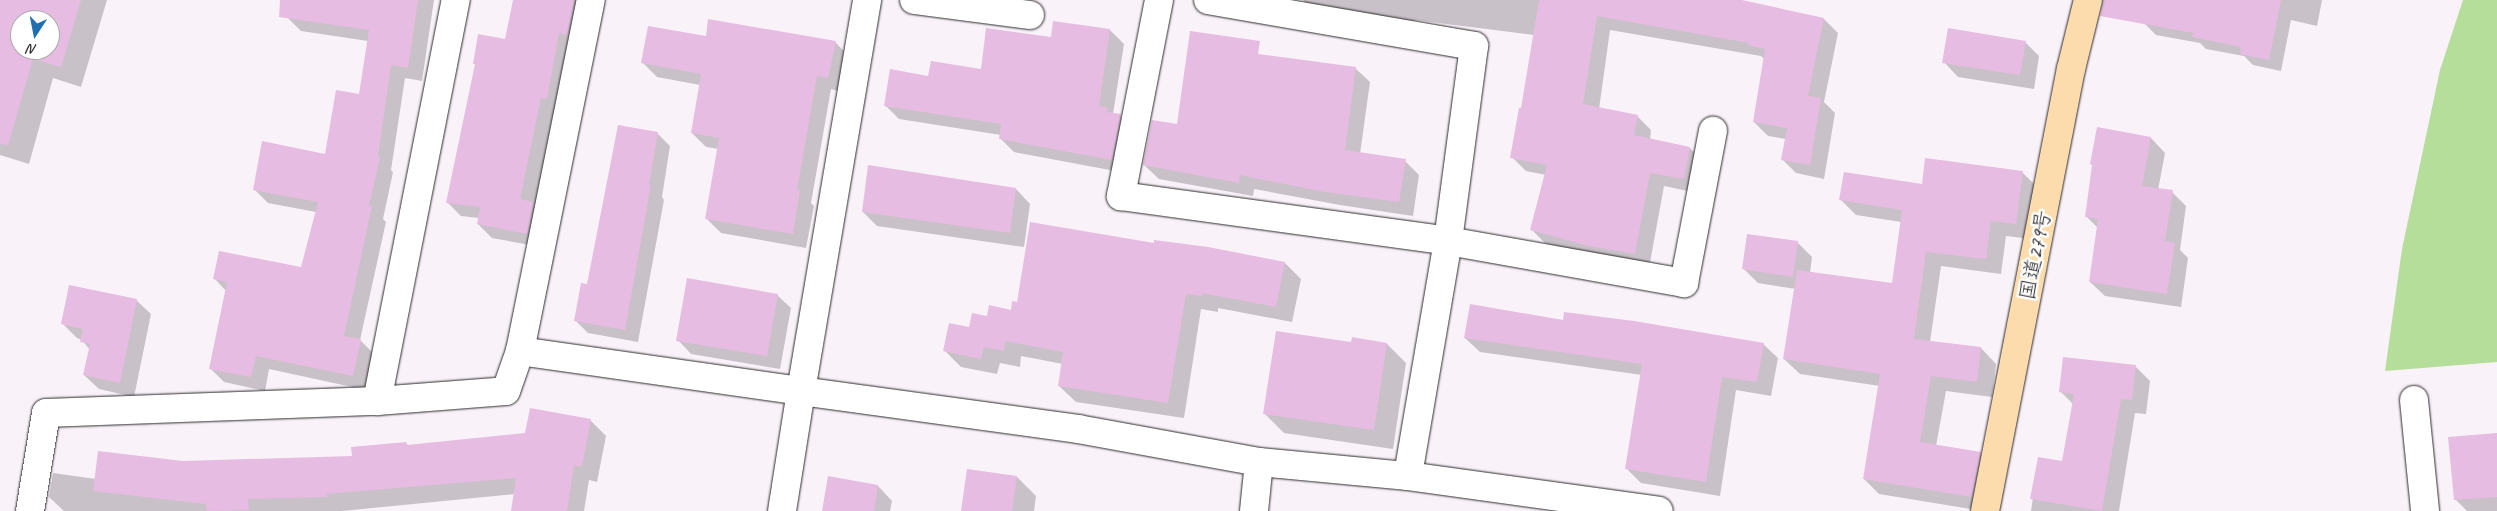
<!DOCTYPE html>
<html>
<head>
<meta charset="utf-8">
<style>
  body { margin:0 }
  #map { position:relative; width:2497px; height:511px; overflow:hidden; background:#faf2f9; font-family:Caveat,"Klee One",sans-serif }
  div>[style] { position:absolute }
  .green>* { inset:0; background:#b4de9a }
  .shadow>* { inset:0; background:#0003 }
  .building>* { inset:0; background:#e7bce2 }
  .roads { filter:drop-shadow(0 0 1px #2b2b2b) drop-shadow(0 0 1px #2b2b2b) }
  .minor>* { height:28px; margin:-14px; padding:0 14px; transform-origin:14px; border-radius:14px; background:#fff }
  .highway>* { height:28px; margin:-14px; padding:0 14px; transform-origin:14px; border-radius:14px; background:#fcdcac }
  span { translate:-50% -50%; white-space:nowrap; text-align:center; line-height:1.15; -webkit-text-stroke:5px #fff; paint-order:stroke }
  .street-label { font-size:21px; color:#2b2b2b }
  .north { position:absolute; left:10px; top:10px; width:50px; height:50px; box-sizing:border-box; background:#fff; border:1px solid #aaa; border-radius:50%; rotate:191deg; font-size:14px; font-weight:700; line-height:20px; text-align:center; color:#2b2b2b }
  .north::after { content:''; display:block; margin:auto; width:18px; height:22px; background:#1f6fb2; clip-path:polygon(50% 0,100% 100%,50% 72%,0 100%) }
</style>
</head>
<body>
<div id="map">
  <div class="green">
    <i style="clip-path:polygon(2463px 0,2497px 0,2497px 362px,2385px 371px,2402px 249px,2440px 70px)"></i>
  </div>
  <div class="shadow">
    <i style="clip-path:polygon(evenodd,0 0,107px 0,81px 87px,53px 78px,29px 164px,0 155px,0 0,20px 20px,50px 20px,50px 50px,20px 50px,20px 20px)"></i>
    <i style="clip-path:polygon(289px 0,434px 0,422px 81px,405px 78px,391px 170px,393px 172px,383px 219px,386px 222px,360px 340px,374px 354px,366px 390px,269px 369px,265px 391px,224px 382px,210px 368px,226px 291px,215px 279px,302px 268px,316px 212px,268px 203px,254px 189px,326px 155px,360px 95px,368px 41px,301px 31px,287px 17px)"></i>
    <i style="clip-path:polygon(514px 0,589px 0,555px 111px,535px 206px,547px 217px,541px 247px,492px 238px,478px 224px,479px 218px,461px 216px,447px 202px,506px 41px)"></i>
    <i style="clip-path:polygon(1303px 0,1736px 0,1824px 19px,1838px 33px,1824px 102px,1835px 113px,1824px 179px,1796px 173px,1782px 159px,1786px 139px,1768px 136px,1754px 122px,1765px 60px,1761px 56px,1610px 30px,1599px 109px,1637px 116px,1651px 130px,1650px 140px,1690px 148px,1704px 162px,1697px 193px,1664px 186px,1649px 268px,1604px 259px,1545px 243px,1531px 229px,1546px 175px,1526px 171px,1512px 157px,1522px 110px,1534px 35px,1415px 20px,1414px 24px,1359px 12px,1358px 19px,1314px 10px)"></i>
    <i style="clip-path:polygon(2148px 0,2322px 0,2317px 26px,2291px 20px,2281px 71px,2253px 65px,2244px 56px,2206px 49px,2200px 43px,2156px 35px,2144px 23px)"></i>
    <i style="clip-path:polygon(1110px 30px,1124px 44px,1113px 114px,1120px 116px,1134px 129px,1126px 173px,1014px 152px,1000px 138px,1001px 135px,899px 119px,885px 105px,929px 78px,982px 71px,1052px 39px)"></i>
    <i style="clip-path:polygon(707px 38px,835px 42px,849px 56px,842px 92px,831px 89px,811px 203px,814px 206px,806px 248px,721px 233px,707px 219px,719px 149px,706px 147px,692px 133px,700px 85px,657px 77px,643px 63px)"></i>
    <i style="clip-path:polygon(2025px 42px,2039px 56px,2034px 89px,1958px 77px,1944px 62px)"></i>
    <i style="clip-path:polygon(1257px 53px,1260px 56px,1355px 68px,1370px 82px,1360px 154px,1405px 161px,1419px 175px,1413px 216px,1340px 205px,1254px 189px,1253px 196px,1159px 179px,1144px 165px,1178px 126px)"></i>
    <i style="clip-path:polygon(2098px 128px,2151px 138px,2165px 153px,2158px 190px,2172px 192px,2186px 206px,2180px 250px,2188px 258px,2181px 307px,2105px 296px,2090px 282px,2098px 228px,2086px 216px)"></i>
    <i style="clip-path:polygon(657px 133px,670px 146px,662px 197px,664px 200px,638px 342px,588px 333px,575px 320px,588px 285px)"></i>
    <i style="clip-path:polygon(869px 166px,1016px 189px,1030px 204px,1024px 247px,877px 226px,863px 212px)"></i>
    <i style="clip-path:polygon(2022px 172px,2037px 187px,2031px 239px,2006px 236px,2001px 274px,1941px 266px,1930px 342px,1981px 348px,1996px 364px,1992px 397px,1946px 391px,1936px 446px,1980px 453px,1995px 469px,1983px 511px,1879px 494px,1864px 479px,1880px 386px,1800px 374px,1784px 359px,1796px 289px,1758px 283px,1744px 269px,1797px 242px,1812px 257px,1810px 273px,1893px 284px,1901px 222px,1856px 215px,1841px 200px,1923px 185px)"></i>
    <i style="clip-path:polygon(1155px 245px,1285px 263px,1301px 279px,1292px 322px,1218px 308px,1218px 312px,1201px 309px,1184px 418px,1076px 402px,1059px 386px,1063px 364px,1021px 356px,1020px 367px,1000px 363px,997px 374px,961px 367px,945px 351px,970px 329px,988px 317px,1012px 311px,1018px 304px)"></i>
    <i style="clip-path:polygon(777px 295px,791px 308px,780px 369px,691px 354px,678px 340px)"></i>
    <i style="clip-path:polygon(136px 300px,151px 314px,134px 397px,99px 389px,84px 375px,90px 350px,82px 340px,77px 338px,63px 324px)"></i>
    <i style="clip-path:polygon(1564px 321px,1763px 344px,1778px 358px,1771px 396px,1736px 390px,1720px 496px,1641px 483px,1627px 469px,1642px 375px,1480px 352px,1465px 338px)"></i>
    <i style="clip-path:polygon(1352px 344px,1387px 344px,1406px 363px,1393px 449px,1284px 433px,1265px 414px)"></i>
    <i style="clip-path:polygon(2136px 367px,2150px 381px,2146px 414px,2135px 413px,2119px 511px,2031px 511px,2039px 458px,2063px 462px,2073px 404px,2060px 391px)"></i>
    <i style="clip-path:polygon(590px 420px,606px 436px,597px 482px,589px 480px,584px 511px,512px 511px,515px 494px,342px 511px,64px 511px,49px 497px,53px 473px,96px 479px,183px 463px,354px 457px,406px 443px,409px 446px,526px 434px)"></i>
    <i style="clip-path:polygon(2497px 435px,2497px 511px,2467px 511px,2455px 499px)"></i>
    <i style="clip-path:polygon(829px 477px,878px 486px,892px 501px,890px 511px,823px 511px)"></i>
    <i style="clip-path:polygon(1017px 477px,1036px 496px,1034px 511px,962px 511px)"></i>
  </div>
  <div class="building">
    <i style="clip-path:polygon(evenodd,0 0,81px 0,61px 67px,33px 59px,8px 145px,0 144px,0 0,20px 20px,50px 20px,50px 50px,20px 50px,20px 20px)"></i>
    <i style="clip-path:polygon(280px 0,418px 0,408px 68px,391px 65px,378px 156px,380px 157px,369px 206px,372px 206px,344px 336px,361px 339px,353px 376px,256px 356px,251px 377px,209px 369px,227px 282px,213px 279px,219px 251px,301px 267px,318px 202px,253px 190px,262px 141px,325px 154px,336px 90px,359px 94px,369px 30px,279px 17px)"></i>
    <i style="clip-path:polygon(513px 0,574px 0,567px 35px,559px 33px,547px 99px,541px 98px,520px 199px,533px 202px,527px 234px,477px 224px,480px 207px,446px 203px,475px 64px,473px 64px,478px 34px,505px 39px)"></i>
    <i style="clip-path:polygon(1539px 0,1742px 0,1824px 18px,1808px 96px,1821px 98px,1810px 165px,1781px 160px,1787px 128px,1753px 122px,1765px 49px,1748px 45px,1749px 43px,1597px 16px,1583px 104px,1638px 115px,1634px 135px,1690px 147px,1684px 179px,1650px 173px,1635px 254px,1589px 246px,1530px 230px,1547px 165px,1510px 158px,1519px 108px,1521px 108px)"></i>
    <i style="clip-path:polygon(2103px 0,2281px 0,2269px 60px,2240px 54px,2241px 47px,2192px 37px,2193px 33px,2100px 16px)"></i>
    <i style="clip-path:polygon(708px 19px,836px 41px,828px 78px,817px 76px,797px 190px,800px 190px,793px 234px,705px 219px,719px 138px,691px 133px,701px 74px,641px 63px,648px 26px,706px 36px)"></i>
    <i style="clip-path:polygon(1053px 21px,1110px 29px,1099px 106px,1108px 108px,1107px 112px,1121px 114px,1112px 160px,999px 139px,1001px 124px,884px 106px,890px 69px,928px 76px,931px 61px,981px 69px,986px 28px,1051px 37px)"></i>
    <i style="clip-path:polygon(1948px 28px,2026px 41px,2020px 75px,1942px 63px)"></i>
    <i style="clip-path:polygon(1190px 31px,1260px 41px,1258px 54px,1356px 67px,1345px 150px,1406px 159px,1399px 202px,1325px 192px,1240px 175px,1239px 183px,1143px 165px,1152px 120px,1177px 124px)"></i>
    <i style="clip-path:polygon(618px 125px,658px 132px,649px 185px,651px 185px,625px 330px,574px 321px,581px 283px,587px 284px)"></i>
    <i style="clip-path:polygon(2097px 127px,2151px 137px,2142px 186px,2173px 190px,2165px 241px,2175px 243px,2167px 294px,2089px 282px,2098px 219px,2085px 217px,2092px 165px,2090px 164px)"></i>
    <i style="clip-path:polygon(1925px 158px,2023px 171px,2016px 224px,1991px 221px,1986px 259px,1926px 252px,1914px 339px,1981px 347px,1977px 382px,1931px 376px,1920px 442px,1981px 452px,1972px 497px,1863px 479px,1880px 374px,1783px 359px,1797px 270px,1892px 283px,1902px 210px,1839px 200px,1844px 172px,1922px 184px)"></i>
    <i style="clip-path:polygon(868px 165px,1016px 188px,1010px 233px,862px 212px)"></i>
    <i style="clip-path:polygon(1030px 222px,1154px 243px,1154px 240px,1208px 247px,1285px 262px,1276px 307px,1202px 293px,1202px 296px,1186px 294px,1168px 403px,1058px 386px,1063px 352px,1005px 341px,1004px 351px,984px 347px,981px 359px,943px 351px,949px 323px,969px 327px,972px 313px,987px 316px,989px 305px,1011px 310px,1012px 301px,1017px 302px)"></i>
    <i style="clip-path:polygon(1747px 234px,1798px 241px,1793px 277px,1742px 269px)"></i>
    <i style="clip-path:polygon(687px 278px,778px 294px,767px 356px,676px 341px)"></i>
    <i style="clip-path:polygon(69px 285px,137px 299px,120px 383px,83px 375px,90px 344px,80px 342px,83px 329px,61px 324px)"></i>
    <i style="clip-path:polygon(1470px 304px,1563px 320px,1564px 312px,1634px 321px,1764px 343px,1757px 382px,1722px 377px,1706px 482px,1625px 469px,1642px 364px,1464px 338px)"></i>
    <i style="clip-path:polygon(1276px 331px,1351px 342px,1352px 337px,1387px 343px,1374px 430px,1263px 414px)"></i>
    <i style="clip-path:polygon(2063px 357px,2136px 365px,2132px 400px,2121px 399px,2102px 511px,2030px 499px,2038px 457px,2062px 461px,2074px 394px,2059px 392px)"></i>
    <i style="clip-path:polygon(530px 408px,591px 419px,582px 467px,574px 465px,567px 511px,511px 511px,516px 478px,327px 494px,327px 497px,248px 499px,249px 510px,207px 511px,206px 504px,93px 491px,98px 451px,183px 461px,352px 456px,351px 447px,406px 442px,407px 445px,525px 433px)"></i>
    <i style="clip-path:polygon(2497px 433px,2497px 497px,2454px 500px,2448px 437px)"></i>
    <i style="clip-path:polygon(967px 469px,1017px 476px,1012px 511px,961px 511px)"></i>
    <i style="clip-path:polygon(828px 476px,878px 485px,874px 511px,822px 511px)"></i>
  </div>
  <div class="roads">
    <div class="minor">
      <i style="left:914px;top:0;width:117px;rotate:7.4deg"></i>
      <i style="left:1159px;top:0;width:200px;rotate:101deg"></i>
      <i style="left:1121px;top:196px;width:330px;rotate:7.8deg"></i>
      <i style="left:1448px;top:241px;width:240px;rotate:10.1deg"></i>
      <i style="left:1684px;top:283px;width:155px;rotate:-79.2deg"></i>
      <i style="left:1208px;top:0;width:270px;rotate:9.8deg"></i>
      <i style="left:1474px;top:46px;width:197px;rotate:97.6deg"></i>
      <i style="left:1448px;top:241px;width:238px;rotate:99.7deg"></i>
      <i style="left:520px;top:351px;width:284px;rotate:8.1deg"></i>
      <i style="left:801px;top:391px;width:397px;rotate:-80.4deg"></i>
      <i style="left:2414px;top:400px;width:112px;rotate:84.3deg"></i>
      <i style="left:377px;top:401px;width:409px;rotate:-78.9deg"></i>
      <i style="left:30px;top:511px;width:99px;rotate:-80.7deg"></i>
      <i style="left:46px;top:413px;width:331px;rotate:-2.1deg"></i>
      <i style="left:377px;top:401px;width:129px;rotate:-4.4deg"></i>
      <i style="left:506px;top:391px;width:42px;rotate:-70.7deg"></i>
      <i style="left:520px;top:351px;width:358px;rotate:-78.6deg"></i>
      <i style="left:782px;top:511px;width:121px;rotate:-81deg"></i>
      <i style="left:801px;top:391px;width:280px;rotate:7.8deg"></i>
      <i style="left:1078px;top:429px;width:184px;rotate:10.3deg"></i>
      <i style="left:1259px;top:462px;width:150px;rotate:5.4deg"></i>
      <i style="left:1408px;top:476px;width:253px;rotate:7.9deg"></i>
      <i style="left:1254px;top:511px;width:49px;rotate:-84.2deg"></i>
    </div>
    <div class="highway">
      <i style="left:1985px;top:511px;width:450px;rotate:-79deg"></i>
      <i style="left:2071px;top:69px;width:71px;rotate:-76.2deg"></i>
    </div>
  </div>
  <div class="street-label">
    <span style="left:2035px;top:255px;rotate:-79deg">国道279号</span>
  </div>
  <div class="north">N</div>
</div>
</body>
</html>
